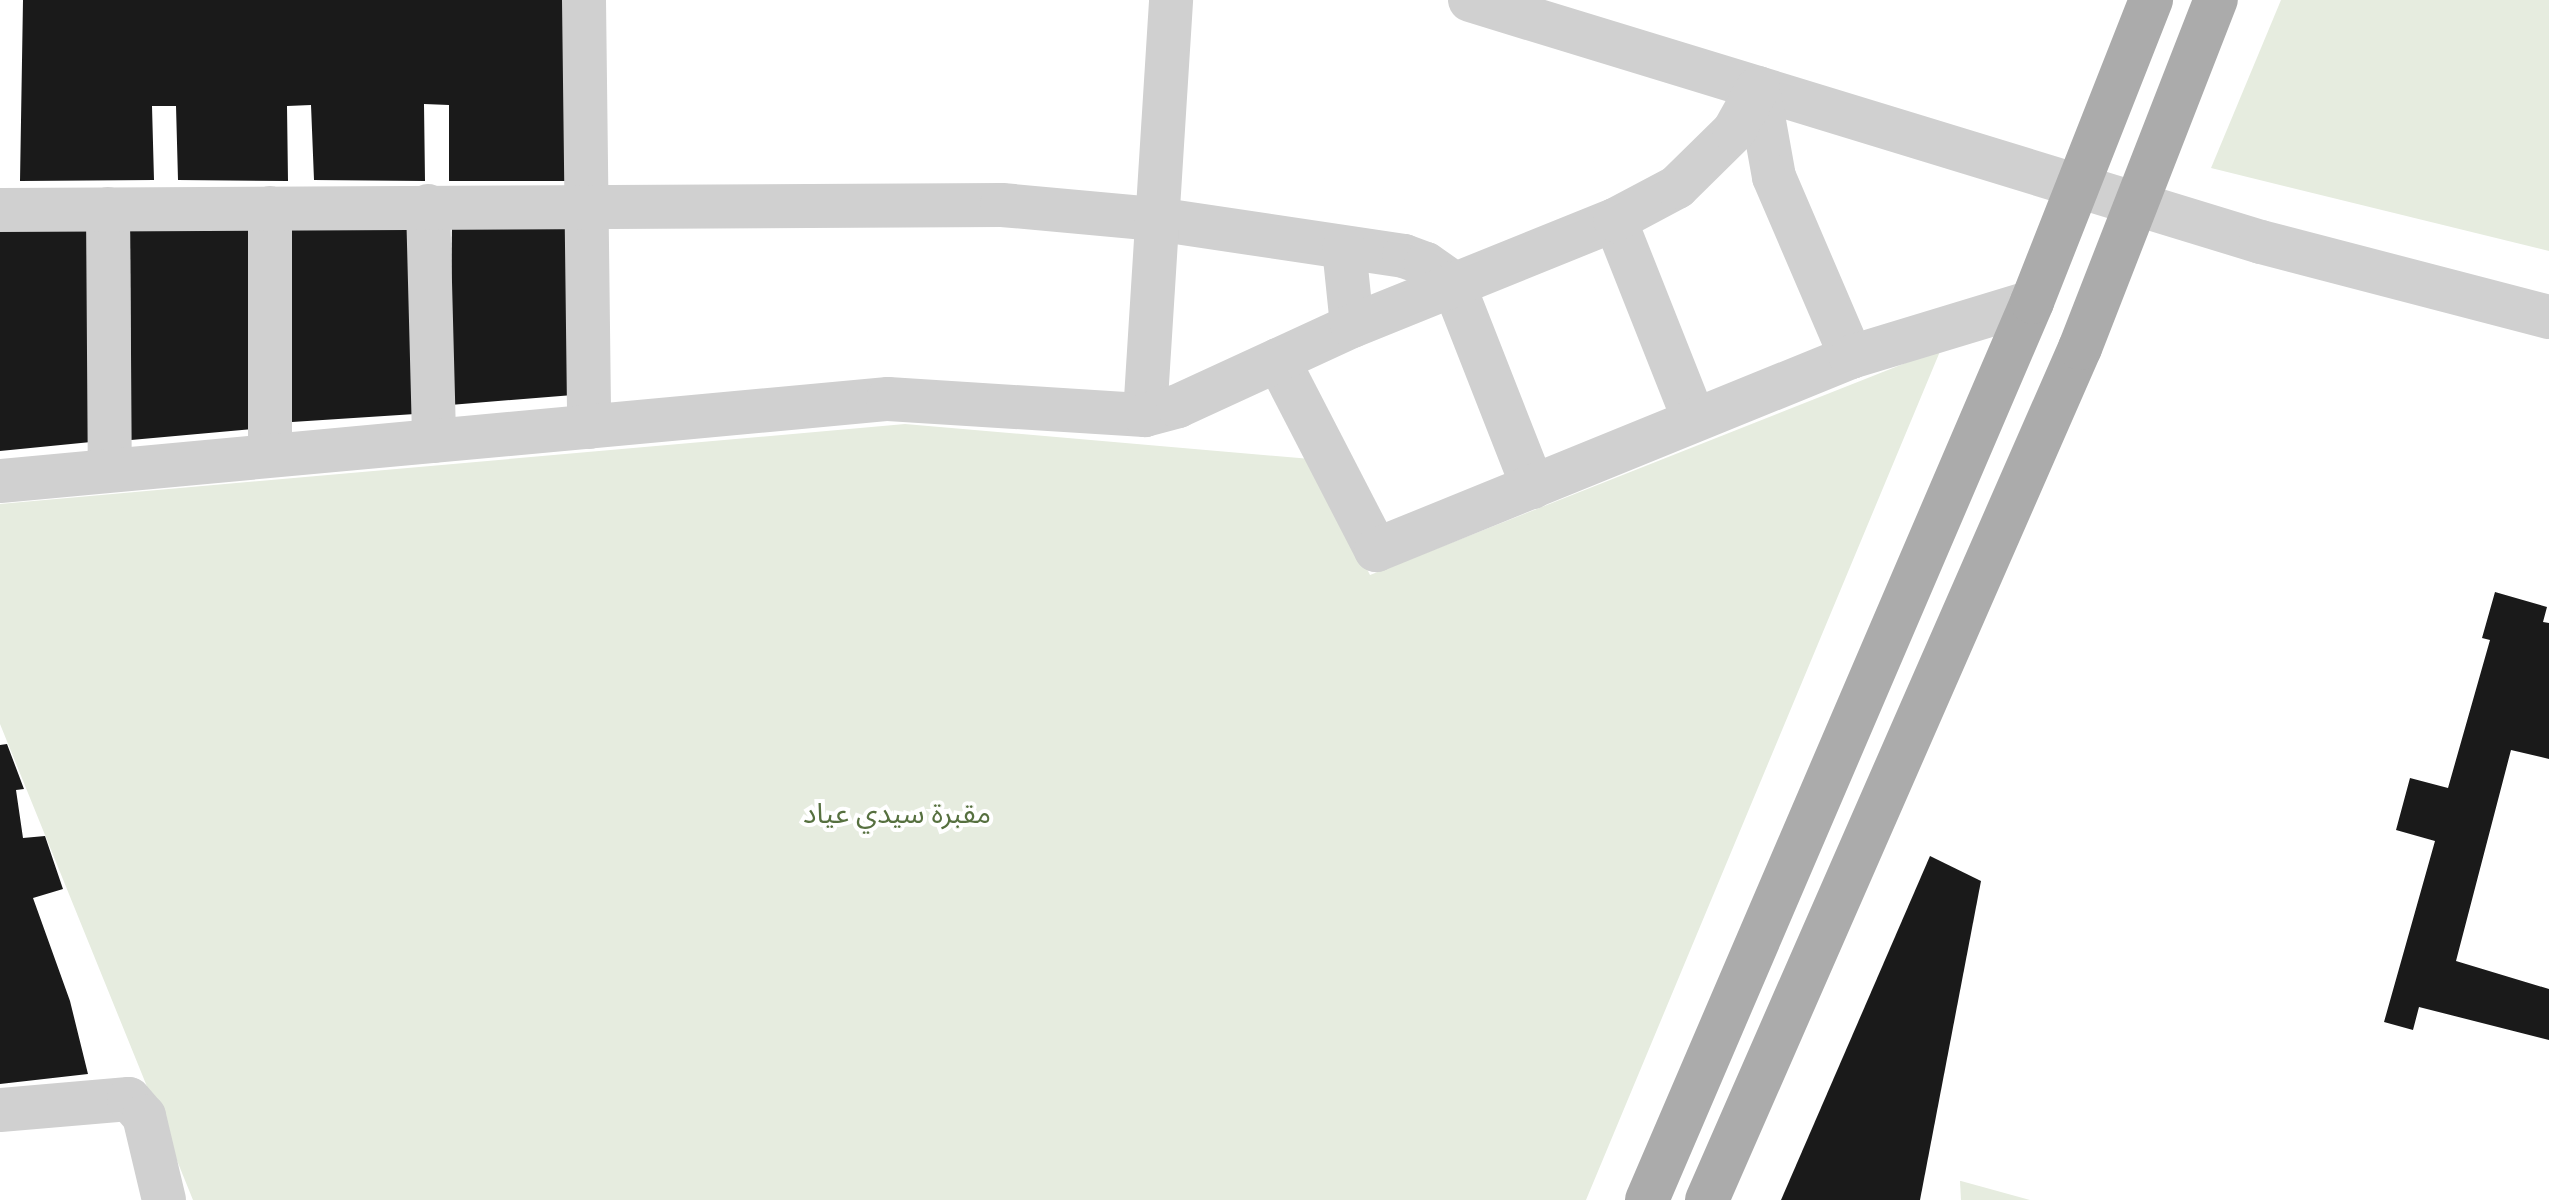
<!DOCTYPE html>
<html>
<head>
<meta charset="utf-8">
<style>
  body { margin:0 }
  #map { position:relative; width:2549px; height:1200px; overflow:hidden; background:#fff; font-family:Figtree,"Noto Sans Arabic",sans-serif }
  div>[style] { position:absolute }
  .green>* { inset:0; background:#e6ecdf }
  .building>* { inset:0; background:#1a1a1a }
  .minor>* { height:44px; margin:-22px; padding:0 22px; transform-origin:22px; border-radius:22px; background:#d0d0d0 }
  .major>* { height:44px; margin:-22px; padding:0 22px; transform-origin:22px; border-radius:22px; background:#ababab }
  span { translate:-50% -50%; white-space:nowrap; text-align:center; line-height:1.15; -webkit-text-stroke:8px #fff; paint-order:stroke }
  .park-label { font-size:28px; color:#56703f }
</style>
</head>
<body>
<div id="map">
  <div class="green">
    <i style="clip-path:polygon(2281px 0,2549px 0,2549px 251px,2211px 168px)"></i>
    <i style="clip-path:polygon(1941px 349px,1586px 1200px,193px 1200px,0 724px,0 504px,905px 424px,1311px 459px,1370px 575px)"></i>
    <i style="clip-path:polygon(1960px 1181px,1961px 1181px,2030px 1200px,1961px 1200px)"></i>
  </div>
  <div class="building">
    <i style="clip-path:polygon(23px 0,567px 0,569px 181px,449px 181px,449px 105px,424px 104px,425px 181px,314px 180px,311px 105px,287px 106px,288px 181px,178px 180px,176px 106px,152px 106px,154px 180px,20px 181px)"></i>
    <i style="clip-path:polygon(570px 221px,573px 395px,450px 405px,452px 223px)"></i>
    <i style="clip-path:polygon(411px 222px,415px 414px,292px 422px,291px 224px)"></i>
    <i style="clip-path:polygon(253px 224px,253px 429px,131px 440px,130px 226px)"></i>
    <i style="clip-path:polygon(88px 225px,91px 442px,0 451px,0 229px)"></i>
    <i style="clip-path:polygon(2495px 592px,2547px 607px,2543px 622px,2549px 623px,2549px 759px,2511px 750px,2456px 961px,2549px 989px,2549px 1040px,2419px 1007px,2413px 1030px,2384px 1022px,2435px 841px,2396px 830px,2410px 778px,2448px 788px,2490px 640px,2482px 638px)"></i>
    <i style="clip-path:polygon(7px 744px,24px 789px,16px 790px,23px 838px,45px 836px,63px 889px,33px 898px,70px 1001px,88px 1074px,0 1084px,0 745px)"></i>
    <i style="clip-path:polygon(1930px 856px,1981px 881px,1920px 1200px,1781px 1200px)"></i>
  </div>
  <div class="minor">
    <i style="left:584px;top:0;width:427px;rotate:89.3deg"></i>
    <i style="left:1470px;top:0;width:827px;rotate:17.01deg"></i>
    <i style="left:2261px;top:242px;width:298px;rotate:14.6deg"></i>
    <i style="left:1758px;top:88px;width:90px;rotate:79.8deg"></i>
    <i style="left:1774px;top:177px;width:196px;rotate:66.8deg"></i>
    <i style="left:428px;top:206px;width:235px;rotate:88.5deg"></i>
    <i style="left:270px;top:208px;width:245px;rotate:90deg"></i>
    <i style="left:108px;top:209px;width:259px;rotate:89.6deg"></i>
    <i style="left:0;top:210px;width:1002px;rotate:-0.29deg"></i>
    <i style="left:1002px;top:205px;width:155px;rotate:5.2deg"></i>
    <i style="left:1156px;top:219px;width:251px;rotate:8.5deg"></i>
    <i style="left:1404px;top:256px;width:23px;rotate:20deg"></i>
    <i style="left:1426px;top:264px;width:33px;rotate:35deg"></i>
    <i style="left:1453px;top:283px;width:219px;rotate:68.6deg"></i>
    <i style="left:1615px;top:220px;width:215px;rotate:68.4deg"></i>
    <i style="left:1344px;top:248px;width:78px;rotate:84.1deg"></i>
    <i style="left:1278px;top:360px;width:214px;rotate:62.7deg"></i>
    <i style="left:1376px;top:550px;width:513px;rotate:-22.11deg"></i>
    <i style="left:1851px;top:357px;width:189px;rotate:-16.9deg"></i>
    <i style="left:1145px;top:415px;width:416px;rotate:-86.4deg"></i>
    <i style="left:0;top:481px;width:892px;rotate:-5.28deg"></i>
    <i style="left:888px;top:399px;width:257px;rotate:3.6deg"></i>
    <i style="left:1145px;top:415px;width:34px;rotate:-15deg"></i>
    <i style="left:1178px;top:406px;width:192px;rotate:-24.7deg"></i>
    <i style="left:1352px;top:326px;width:284px;rotate:-22deg"></i>
    <i style="left:1615px;top:220px;width:70px;rotate:-28deg"></i>
    <i style="left:1677px;top:187px;width:80px;rotate:-44.5deg"></i>
    <i style="left:1734px;top:131px;width:49px;rotate:-60.8deg"></i>
    <i style="left:0;top:1110px;width:129px;rotate:-4.9deg"></i>
    <i style="left:129px;top:1099px;width:23px;rotate:49deg"></i>
    <i style="left:144px;top:1116px;width:86px;rotate:76.6deg"></i>
  </div>
  <div class="major">
    <i style="left:1647px;top:1200px;width:977px;rotate:-66.79deg"></i>
    <i style="left:2032px;top:302px;width:325px;rotate:-68.5deg"></i>
    <i style="left:1707px;top:1200px;width:930px;rotate:-66.36deg"></i>
    <i style="left:2080px;top:348px;width:374px;rotate:-68.7deg"></i>
  </div>
  <div class="park-label">
    <span style="left:897px;top:813px">مقبرة سيدي عياد</span>
  </div>
</div>
</body>
</html>
